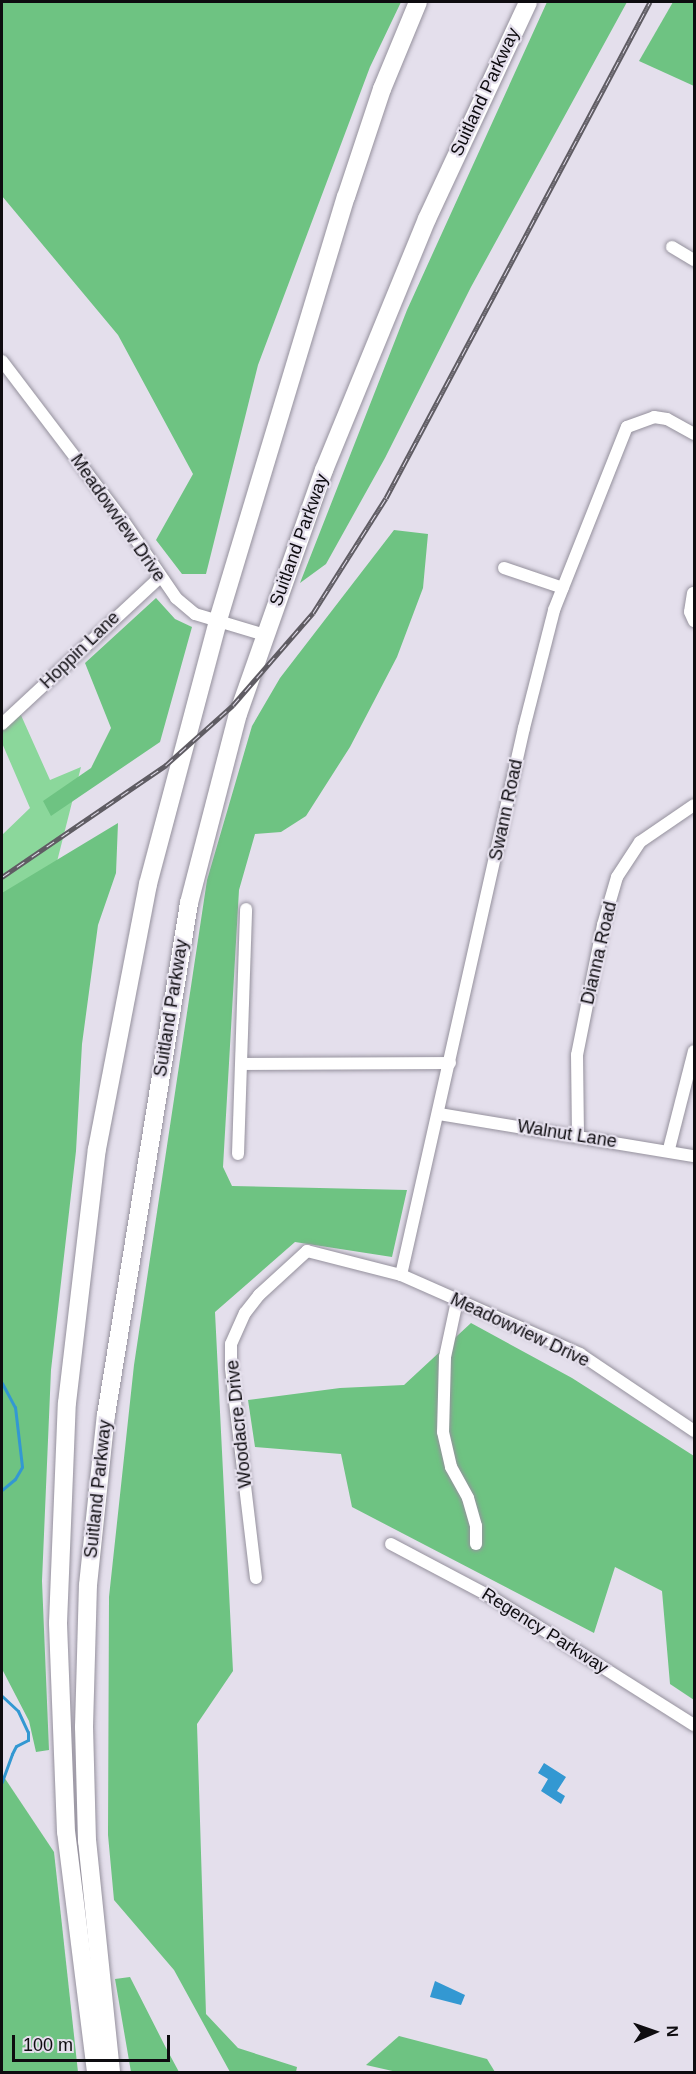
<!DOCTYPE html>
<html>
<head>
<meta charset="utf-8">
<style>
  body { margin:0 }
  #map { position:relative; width:696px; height:2074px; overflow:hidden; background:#e4dfec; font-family:Arial,sans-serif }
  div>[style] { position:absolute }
  .green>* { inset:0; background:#8bd79b }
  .forest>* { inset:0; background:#6ec382 }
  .water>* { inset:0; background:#3398d2 }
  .stream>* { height:3px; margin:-1.5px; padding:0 1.5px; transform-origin:1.5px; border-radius:1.5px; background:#3398d2 }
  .roads { filter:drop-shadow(0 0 2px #95919d) drop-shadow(0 0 2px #95919d) }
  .minor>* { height:12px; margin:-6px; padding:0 6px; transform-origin:6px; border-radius:6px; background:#fff }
  .highway>* { height:18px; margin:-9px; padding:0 9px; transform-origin:9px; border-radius:9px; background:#fff }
  .rail>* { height:5px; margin-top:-2.5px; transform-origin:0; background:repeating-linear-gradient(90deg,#e4dfec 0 9px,#5f5c63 0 18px); box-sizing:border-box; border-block:2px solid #5f5c63 }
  span { translate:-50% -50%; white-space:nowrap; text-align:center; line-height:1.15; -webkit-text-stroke:4.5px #e4dfec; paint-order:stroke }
  .street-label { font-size:18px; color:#0e0c10 }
  .frame { position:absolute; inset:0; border:3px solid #0e0c10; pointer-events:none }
  .north { position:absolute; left:624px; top:2002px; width:60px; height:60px; -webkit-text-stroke:4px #e4dfec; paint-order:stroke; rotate:88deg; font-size:16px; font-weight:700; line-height:24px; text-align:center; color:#0e0c10 }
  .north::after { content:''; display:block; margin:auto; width:21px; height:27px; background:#0e0c10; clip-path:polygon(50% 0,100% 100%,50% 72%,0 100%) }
  .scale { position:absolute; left:12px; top:2035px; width:158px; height:27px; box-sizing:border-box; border:3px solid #0e0c10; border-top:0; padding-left:8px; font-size:18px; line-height:21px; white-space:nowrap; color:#0e0c10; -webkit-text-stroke:4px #e4dfec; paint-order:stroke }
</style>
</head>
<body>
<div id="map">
  <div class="green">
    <i style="clip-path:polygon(20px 713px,50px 780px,81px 767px,47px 901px,2px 1153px,2px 835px,30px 808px,2px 743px,2px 731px)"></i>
  </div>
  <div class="forest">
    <i style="clip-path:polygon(2px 2px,401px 2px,370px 67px,258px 365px,206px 574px,182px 574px,156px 540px,193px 474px,118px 335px,2px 196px)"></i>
    <i style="clip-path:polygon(547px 2px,627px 2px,471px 287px,385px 458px,326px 564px,300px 583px,407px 310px)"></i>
    <i style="clip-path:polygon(673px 2px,694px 2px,694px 86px,639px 61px)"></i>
    <i style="clip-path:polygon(394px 530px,428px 534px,423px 588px,397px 657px,350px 747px,306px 816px,281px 832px,255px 834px,239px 890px,223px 1167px,232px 1186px,407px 1190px,392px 1257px,295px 1242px,215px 1312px,233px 1671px,197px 1724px,206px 2014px,238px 2048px,297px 2067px,296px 2072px,230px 2072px,174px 1970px,114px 1900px,108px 1835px,109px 1597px,134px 1365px,207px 880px,252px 726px,280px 678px)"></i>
    <i style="clip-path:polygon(156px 598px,175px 619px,192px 627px,160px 742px,51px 816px,43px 801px,91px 768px,111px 728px,85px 663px)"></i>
    <i style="clip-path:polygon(118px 823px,116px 873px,98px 925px,82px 1044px,76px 1151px,51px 1370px,42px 1581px,49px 1750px,36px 1752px,29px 1721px,2px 1669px,2px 893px)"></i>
    <i style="clip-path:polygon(471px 1323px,572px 1378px,694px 1456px,694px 1700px,670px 1684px,662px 1591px,615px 1567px,594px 1633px,352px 1507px,341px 1454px,255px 1447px,248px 1400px,340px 1388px,404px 1385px)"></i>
    <i style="clip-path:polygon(2px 1774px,54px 1852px,78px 2072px,2px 2072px)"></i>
    <i style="clip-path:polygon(130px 1977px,165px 2046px,179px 2072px,131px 2072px,115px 1979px)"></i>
    <i style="clip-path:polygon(399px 2036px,487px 2059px,495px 2072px,397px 2072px,366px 2065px)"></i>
  </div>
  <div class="water">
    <i style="clip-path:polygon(544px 1763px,566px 1777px,557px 1791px,565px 1796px,561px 1804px,541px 1791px,548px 1779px,538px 1773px)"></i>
    <i style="clip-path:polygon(435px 1981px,465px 1995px,461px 2005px,430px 1997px)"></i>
  </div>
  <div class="stream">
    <i style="left:2px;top:1383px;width:27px;rotate:62deg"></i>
    <i style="left:15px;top:1407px;width:60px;rotate:83.3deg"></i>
    <i style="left:22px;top:1467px;width:14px;rotate:120deg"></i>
    <i style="left:15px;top:1479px;width:17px;rotate:140deg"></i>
    <i style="left:2px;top:1696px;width:22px;rotate:43deg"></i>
    <i style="left:18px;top:1711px;width:23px;rotate:65deg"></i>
    <i style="left:28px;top:1732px;width:8px;rotate:90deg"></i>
    <i style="left:28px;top:1740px;width:13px;rotate:153deg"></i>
    <i style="left:16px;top:1746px;width:9px;rotate:117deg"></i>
    <i style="left:12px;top:1754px;width:30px;rotate:110deg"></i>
  </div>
  <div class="roads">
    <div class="minor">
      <i style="left:672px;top:247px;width:26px;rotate:31deg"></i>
      <i style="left:2px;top:361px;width:198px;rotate:52.8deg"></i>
      <i style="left:122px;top:519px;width:96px;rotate:55.6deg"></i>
      <i style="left:176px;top:598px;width:25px;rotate:40deg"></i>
      <i style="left:195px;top:614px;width:73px;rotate:16.7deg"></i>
      <i style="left:504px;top:568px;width:62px;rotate:18.7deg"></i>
      <i style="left:693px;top:593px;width:19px;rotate:99deg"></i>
      <i style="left:690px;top:612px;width:10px;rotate:66deg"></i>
      <i style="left:2px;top:724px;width:216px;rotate:-42.9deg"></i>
      <i style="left:242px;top:1064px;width:208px;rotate:-0.3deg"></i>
      <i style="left:439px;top:1114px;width:258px;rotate:9.4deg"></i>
      <i style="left:578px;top:1136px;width:81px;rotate:-90.7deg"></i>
      <i style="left:577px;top:1055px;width:133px;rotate:-78.7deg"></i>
      <i style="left:603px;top:925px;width:50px;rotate:-73.7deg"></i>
      <i style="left:617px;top:877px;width:42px;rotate:-56.7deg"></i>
      <i style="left:640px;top:842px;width:65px;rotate:-34.4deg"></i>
      <i style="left:669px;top:1149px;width:101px;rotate:-75.7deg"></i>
      <i style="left:238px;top:1154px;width:245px;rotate:-88.1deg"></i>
      <i style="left:401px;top:1275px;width:561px;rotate:-77.33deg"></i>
      <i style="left:524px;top:728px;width:122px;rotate:-75.7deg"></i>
      <i style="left:554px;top:610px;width:197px;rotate:-68.3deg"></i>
      <i style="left:627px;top:427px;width:29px;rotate:-20deg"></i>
      <i style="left:654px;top:417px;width:13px;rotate:9deg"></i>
      <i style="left:667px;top:419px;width:31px;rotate:29deg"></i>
      <i style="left:457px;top:1301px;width:57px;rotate:102.1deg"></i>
      <i style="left:445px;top:1357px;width:75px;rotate:91.5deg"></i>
      <i style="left:443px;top:1432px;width:36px;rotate:77deg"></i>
      <i style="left:451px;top:1467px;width:35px;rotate:61deg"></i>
      <i style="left:468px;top:1498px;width:29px;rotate:74deg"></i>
      <i style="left:476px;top:1526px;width:18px;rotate:90deg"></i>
      <i style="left:391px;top:1544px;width:115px;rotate:27.9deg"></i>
      <i style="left:493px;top:1598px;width:238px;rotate:32.3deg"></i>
      <i style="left:256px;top:1578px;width:212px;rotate:-96.8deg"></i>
      <i style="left:231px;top:1367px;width:23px;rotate:-90deg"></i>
      <i style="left:231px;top:1344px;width:34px;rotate:-66deg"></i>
      <i style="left:245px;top:1313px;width:23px;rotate:-52deg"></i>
      <i style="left:259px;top:1295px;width:65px;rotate:-42.5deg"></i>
      <i style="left:307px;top:1251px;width:97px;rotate:14.3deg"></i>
      <i style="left:401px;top:1275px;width:196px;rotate:23.8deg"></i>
      <i style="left:580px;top:1354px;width:138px;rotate:34deg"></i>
    </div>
    <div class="highway">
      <i style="left:96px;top:2072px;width:242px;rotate:-97.1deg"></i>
      <i style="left:66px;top:1832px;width:209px;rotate:-92.2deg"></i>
      <i style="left:58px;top:1623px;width:220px;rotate:-87.7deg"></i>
      <i style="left:67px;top:1403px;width:256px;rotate:-83.3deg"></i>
      <i style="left:97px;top:1149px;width:270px;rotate:-79.1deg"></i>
      <i style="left:148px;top:884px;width:273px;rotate:-75.1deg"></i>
      <i style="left:218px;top:620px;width:442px;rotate:-73.2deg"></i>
      <i style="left:346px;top:197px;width:114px;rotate:-71.6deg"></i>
      <i style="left:382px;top:89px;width:94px;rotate:-67.5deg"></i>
      <i style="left:111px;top:2072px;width:232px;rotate:-95.9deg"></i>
      <i style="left:87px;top:1841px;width:114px;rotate:-91.5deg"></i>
      <i style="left:84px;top:1727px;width:142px;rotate:-88.4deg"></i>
      <i style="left:88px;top:1585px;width:171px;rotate:-84deg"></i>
      <i style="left:106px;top:1415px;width:519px;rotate:-80.79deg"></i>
      <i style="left:189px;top:903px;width:195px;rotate:-75.5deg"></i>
      <i style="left:238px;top:714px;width:259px;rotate:-70.6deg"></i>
      <i style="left:324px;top:470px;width:271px;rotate:-67.7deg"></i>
      <i style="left:427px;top:219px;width:239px;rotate:-65deg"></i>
    </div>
  </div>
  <div class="rail">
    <i style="left:2px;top:877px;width:199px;rotate:-34.3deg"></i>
    <i style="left:166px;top:765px;width:90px;rotate:-41.8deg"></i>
    <i style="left:233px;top:705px;width:122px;rotate:-49deg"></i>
    <i style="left:313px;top:613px;width:136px;rotate:-57.6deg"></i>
    <i style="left:386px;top:498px;width:562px;rotate:-61.98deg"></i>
  </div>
  <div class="street-label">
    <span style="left:485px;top:92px;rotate:-65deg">Suitland Parkway</span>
    <span style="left:118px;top:518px;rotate:55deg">Meadowview Drive</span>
    <span style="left:299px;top:540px;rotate:-70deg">Suitland Parkway</span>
    <span style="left:80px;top:650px;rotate:-44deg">Hoppin Lane</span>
    <span style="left:506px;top:810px;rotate:-78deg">Swann Road</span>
    <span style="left:599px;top:953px;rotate:-77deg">Dianna Road</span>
    <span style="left:171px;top:1008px;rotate:-81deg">Suitland Parkway</span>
    <span style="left:567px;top:1134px;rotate:9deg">Walnut Lane</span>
    <span style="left:520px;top:1330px;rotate:25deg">Meadowview Drive</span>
    <span style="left:239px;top:1424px;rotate:-96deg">Woodacre Drive</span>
    <span style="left:98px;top:1489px;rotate:-84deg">Suitland Parkway</span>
    <span style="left:545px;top:1631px;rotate:32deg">Regency Parkway</span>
  </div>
  <div class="frame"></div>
  <div class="north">N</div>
  <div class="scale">100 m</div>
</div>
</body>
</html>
